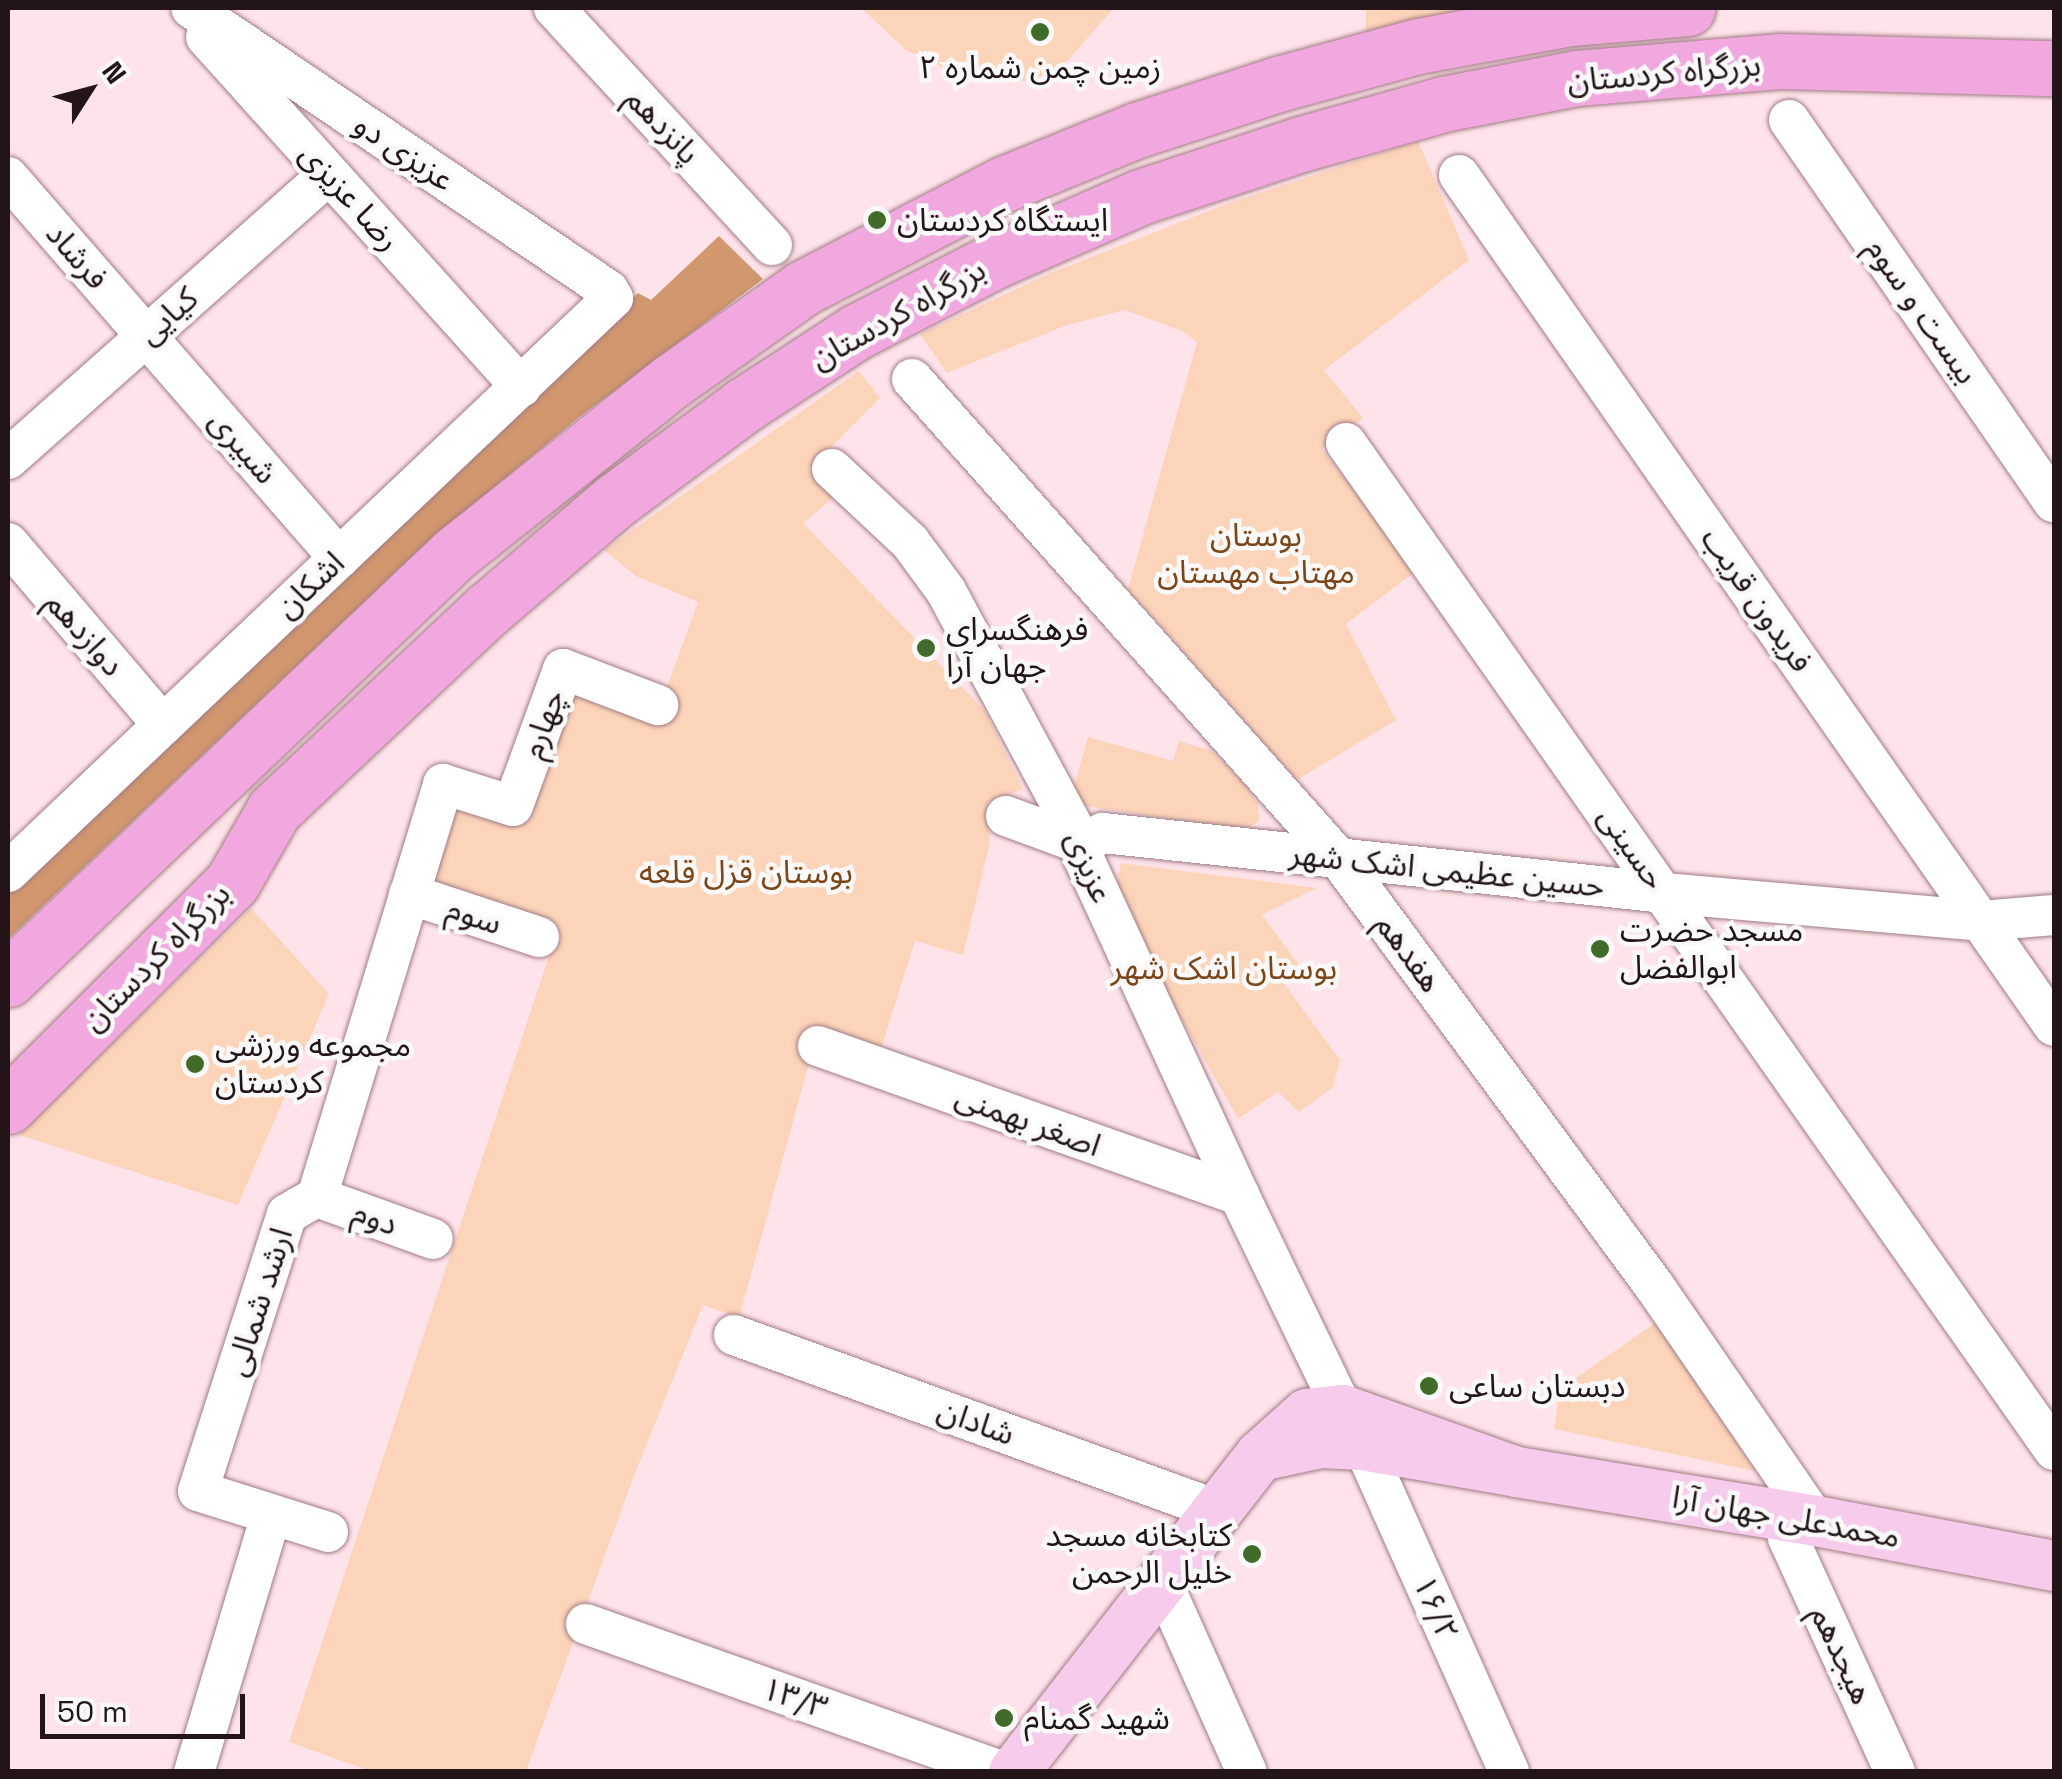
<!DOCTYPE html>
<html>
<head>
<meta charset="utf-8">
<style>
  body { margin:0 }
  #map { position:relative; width:2062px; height:1779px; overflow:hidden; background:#fee4ea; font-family:"Space Grotesk","Noto Sans Arabic",sans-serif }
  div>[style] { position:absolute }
  .green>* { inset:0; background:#fcd4b9 }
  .forest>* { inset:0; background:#d1976e }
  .roads { filter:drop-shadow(0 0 2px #a17b84) drop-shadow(0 0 2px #a17b84) }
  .minor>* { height:40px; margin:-20px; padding:0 20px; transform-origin:20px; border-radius:20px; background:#fff }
  .major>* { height:50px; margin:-25px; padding:0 25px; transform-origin:25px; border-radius:25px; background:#f6cbeb }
  .highway>* { height:55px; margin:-27.5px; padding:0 27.5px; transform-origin:27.5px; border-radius:27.5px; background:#f0a8de }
  .dots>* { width:28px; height:28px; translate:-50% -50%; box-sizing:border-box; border:5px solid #f9f9f9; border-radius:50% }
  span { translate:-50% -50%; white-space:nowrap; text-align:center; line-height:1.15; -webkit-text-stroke:9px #f9f9f9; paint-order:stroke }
  .poi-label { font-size:32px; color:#221417 }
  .left { translate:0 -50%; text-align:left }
  .right { translate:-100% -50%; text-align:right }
  .street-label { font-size:32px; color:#221417 }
  .park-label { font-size:32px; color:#7d4618 }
  .frame { position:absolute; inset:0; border:10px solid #221417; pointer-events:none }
  .north { position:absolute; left:40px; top:40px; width:100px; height:100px; -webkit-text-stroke:8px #f9f9f9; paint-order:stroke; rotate:54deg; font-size:28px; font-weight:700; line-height:40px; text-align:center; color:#221417 }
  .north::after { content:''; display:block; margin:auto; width:35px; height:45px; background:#221417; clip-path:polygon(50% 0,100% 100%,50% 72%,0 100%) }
  .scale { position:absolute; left:40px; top:1694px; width:205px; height:45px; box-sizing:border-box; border:5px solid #221417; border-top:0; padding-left:12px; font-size:30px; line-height:35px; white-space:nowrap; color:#221417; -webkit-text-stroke:8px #f9f9f9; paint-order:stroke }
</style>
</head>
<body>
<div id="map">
  <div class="green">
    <i style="clip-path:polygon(861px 8px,1114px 8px,1061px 68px,1028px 81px,984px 80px,946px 69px,906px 50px)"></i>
    <i style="clip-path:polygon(1366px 8px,1520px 8px,1366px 41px)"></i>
    <i style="clip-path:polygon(1418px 141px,1469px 260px,1324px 370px,1363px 418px,1322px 449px,1416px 571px,1346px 624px,1396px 720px,1297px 780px,1128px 589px,1197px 342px,1182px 331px,1125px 310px,1067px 325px,947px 373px,920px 334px,1051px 273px,1229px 203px)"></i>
    <i style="clip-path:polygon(859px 371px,880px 398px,809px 469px,833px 498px,803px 523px,985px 711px,1023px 789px,988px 802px,990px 842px,963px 955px,915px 941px,880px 1052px,817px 1034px,739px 1318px,703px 1305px,635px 1473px,526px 1771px,370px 1771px,289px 1742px,556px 935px,421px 893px,449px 799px,523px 821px,564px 688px,655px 720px,698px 602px,636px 576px,604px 550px)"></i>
    <i style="clip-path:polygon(1088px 737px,1173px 761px,1179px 741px,1212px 751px,1246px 786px,1258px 804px,1259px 821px,1244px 830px,1085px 806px,1075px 800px,1073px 790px)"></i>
    <i style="clip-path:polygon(1121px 863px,1317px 888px,1262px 915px,1303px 970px,1285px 985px,1340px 1060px,1333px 1087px,1299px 1112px,1278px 1092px,1238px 1119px,1114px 899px)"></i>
    <i style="clip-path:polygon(251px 908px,329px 994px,238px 1205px,19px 1135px)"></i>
    <i style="clip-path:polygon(1658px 1321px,1755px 1471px,1554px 1429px,1560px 1389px)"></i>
  </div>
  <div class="forest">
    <i style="clip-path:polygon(719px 236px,763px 279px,578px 418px,423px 546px,8px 939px,8px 889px,638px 293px,651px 300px)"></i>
  </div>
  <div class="roads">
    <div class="minor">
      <i style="left:554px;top:8px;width:322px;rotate:47.4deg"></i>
      <i style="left:206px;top:37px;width:471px;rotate:48deg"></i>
      <i style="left:1789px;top:120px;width:465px;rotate:55.3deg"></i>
      <i style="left:1459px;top:175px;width:1038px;rotate:55.04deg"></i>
      <i style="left:8px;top:177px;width:505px;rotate:49.02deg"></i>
      <i style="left:912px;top:379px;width:642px;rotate:48.34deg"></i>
      <i style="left:1339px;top:859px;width:532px;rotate:53.56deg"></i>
      <i style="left:1655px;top:1287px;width:284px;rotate:55.5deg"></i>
      <i style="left:1346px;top:443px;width:1231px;rotate:54.89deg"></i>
      <i style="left:8px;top:459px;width:429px;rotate:-41.6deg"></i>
      <i style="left:832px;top:469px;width:107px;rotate:43.1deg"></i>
      <i style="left:910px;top:542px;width:61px;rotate:53.7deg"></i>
      <i style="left:946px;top:591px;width:287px;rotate:61.7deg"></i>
      <i style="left:1082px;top:844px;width:13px;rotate:86deg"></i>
      <i style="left:1083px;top:857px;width:372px;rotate:65.2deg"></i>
      <i style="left:1239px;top:1195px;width:239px;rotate:64.2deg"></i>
      <i style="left:8px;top:543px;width:239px;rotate:49.6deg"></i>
      <i style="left:1006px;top:816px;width:81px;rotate:20.2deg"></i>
      <i style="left:1082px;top:844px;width:24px;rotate:-28deg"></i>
      <i style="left:1103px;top:833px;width:564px;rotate:6.1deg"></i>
      <i style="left:1664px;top:893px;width:318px;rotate:5deg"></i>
      <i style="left:1981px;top:921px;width:73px;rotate:-4.7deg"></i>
      <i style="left:8px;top:872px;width:834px;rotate:-43.49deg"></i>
      <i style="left:613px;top:298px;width:9px;rotate:-122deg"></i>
      <i style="left:608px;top:290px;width:503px;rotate:-145.93deg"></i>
      <i style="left:409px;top:894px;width:137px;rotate:18.3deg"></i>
      <i style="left:818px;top:1046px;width:447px;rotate:19.5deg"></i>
      <i style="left:317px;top:1197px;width:123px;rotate:19.9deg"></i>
      <i style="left:734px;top:1335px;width:514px;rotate:19.92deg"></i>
      <i style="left:1363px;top:1445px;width:358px;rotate:65.9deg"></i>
      <i style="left:328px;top:1532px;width:136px;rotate:-162.5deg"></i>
      <i style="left:198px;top:1491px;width:291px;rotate:-72.2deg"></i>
      <i style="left:287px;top:1214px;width:34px;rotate:-30deg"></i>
      <i style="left:317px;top:1197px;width:432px;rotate:-73deg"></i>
      <i style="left:443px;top:784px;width:73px;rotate:17.4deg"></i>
      <i style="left:513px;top:806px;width:146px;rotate:-69.9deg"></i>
      <i style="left:563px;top:669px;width:102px;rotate:20.8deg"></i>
      <i style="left:1788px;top:1538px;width:257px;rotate:65.4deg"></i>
      <i style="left:1161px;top:1580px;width:210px;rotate:65.9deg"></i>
      <i style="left:586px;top:1624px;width:443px;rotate:19.5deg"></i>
      <i style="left:194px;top:1772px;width:268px;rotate:-73.3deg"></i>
    </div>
    <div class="major">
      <i style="left:1517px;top:1472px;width:185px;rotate:-160.4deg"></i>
      <i style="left:1343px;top:1410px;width:36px;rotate:174deg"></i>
      <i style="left:1307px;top:1414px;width:63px;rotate:138.2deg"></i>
      <i style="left:1260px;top:1456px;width:62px;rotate:-12deg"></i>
      <i style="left:1321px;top:1443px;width:42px;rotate:2.7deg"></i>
      <i style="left:1363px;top:1445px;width:156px;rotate:9.9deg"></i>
      <i style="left:1517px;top:1472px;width:303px;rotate:9.3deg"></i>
      <i style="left:1816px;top:1521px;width:242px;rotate:10.7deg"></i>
      <i style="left:1014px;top:1772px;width:400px;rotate:-52.1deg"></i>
    </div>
    <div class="highway">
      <i style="left:8px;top:979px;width:616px;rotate:-43.62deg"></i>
      <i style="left:454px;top:554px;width:280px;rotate:-38.5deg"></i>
      <i style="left:673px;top:380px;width:159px;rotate:-35.3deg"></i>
      <i style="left:803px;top:288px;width:226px;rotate:-27.4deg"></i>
      <i style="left:1004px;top:184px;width:144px;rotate:-22.1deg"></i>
      <i style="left:1137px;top:130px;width:148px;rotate:-18.1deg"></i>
      <i style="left:1278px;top:84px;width:145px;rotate:-15.2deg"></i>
      <i style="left:1418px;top:46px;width:155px;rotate:-10.4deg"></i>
      <i style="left:1570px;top:18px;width:118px;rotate:-4.8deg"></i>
      <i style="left:8px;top:1106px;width:316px;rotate:-44.9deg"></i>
      <i style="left:232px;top:883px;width:84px;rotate:-60.1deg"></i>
      <i style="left:274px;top:810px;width:292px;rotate:-43.2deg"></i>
      <i style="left:487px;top:610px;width:170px;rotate:-40.5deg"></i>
      <i style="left:616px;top:500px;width:159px;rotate:-36.6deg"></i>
      <i style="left:744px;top:405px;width:134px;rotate:-33.1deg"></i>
      <i style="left:856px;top:332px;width:157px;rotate:-27.2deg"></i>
      <i style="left:996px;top:260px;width:157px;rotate:-23.6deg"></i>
      <i style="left:1140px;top:197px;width:169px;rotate:-18.2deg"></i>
      <i style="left:1301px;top:144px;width:148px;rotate:-15.7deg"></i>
      <i style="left:1443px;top:104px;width:136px;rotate:-11deg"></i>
      <i style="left:1577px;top:78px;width:205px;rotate:-4.8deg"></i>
      <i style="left:1781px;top:61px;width:273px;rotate:1.5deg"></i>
    </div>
  </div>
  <div class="dots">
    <i style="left:1040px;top:32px;background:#416b28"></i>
    <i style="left:877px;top:220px;background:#416b28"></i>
    <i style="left:926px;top:648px;background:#416b28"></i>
    <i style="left:1600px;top:949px;background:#416b28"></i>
    <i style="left:195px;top:1064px;background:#416b28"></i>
    <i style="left:1429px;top:1386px;background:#416b28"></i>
    <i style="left:1252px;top:1554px;background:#416b28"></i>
    <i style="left:1004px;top:1718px;background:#416b28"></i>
  </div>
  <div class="poi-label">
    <span style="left:1040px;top:67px">زمین چمن شماره ۲</span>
    <span class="left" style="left:897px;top:220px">ایستگاه کردستان</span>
    <span class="left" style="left:946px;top:648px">فرهنگسرای<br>جهان آرا</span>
    <span class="left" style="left:1620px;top:949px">مسجد حضرت<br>ابوالفضل</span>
    <span class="left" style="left:215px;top:1064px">مجموعه ورزشی<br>کردستان</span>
    <span class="left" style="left:1449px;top:1386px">دبستان ساعی</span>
    <span class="right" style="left:1232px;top:1554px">كتابخانه مسجد<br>خليل الرحمن</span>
    <span class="left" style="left:1024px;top:1718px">شهید گمنام</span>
  </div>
  <div class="street-label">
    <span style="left:1664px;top:73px;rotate:-5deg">بزرگراه کردستان</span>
    <span style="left:663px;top:126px;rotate:47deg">پانزدهم</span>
    <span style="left:404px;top:152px;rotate:34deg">عزیزی دو</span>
    <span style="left:350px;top:197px;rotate:48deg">رضا عزیزی</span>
    <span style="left:77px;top:256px;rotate:49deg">فرشاد</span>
    <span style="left:1922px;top:311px;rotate:55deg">بیست و سوم</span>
    <span style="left:898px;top:314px;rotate:-29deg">بزرگراه کردستان</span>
    <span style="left:168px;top:316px;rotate:-42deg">کیایی</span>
    <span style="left:243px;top:447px;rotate:49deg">شبیری</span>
    <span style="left:310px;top:585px;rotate:-43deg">اشکان</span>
    <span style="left:1757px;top:600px;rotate:55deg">فریدون قریب</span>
    <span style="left:85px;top:634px;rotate:49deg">دوازدهم</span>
    <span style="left:543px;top:724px;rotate:-70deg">چهارم</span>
    <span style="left:1632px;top:848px;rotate:55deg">حسینی</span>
    <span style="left:1089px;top:867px;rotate:67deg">عزیزی</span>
    <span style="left:1447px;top:870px;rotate:6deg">حسین عظیمی اشک شهر</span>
    <span style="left:474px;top:916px;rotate:18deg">سوم</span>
    <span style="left:1409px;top:953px;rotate:54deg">هفدهم</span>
    <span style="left:156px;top:957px;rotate:-45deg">بزرگراه کردستان</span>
    <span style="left:1028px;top:1121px;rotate:20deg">اصغر بهمنی</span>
    <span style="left:375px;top:1218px;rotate:20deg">دوم</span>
    <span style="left:259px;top:1302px;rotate:-72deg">ارشد شمالی</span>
    <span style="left:976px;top:1422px;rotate:20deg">شادان</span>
    <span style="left:1786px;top:1517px;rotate:10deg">محمدعلی جهان آرا</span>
    <span style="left:1436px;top:1608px;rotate:66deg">۱۶/۲</span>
    <span style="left:1842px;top:1655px;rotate:65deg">هیجدهم</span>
    <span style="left:795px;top:1698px;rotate:19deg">۱۳/۳</span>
  </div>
  <div class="park-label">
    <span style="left:1256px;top:554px">بوستان<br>مهتاب مهستان</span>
    <span style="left:746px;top:872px">بوستان قزل قلعه</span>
    <span style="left:1224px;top:968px">بوستان اشک شهر</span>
  </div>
  <div class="frame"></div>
  <div class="north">N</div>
  <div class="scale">50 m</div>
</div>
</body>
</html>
